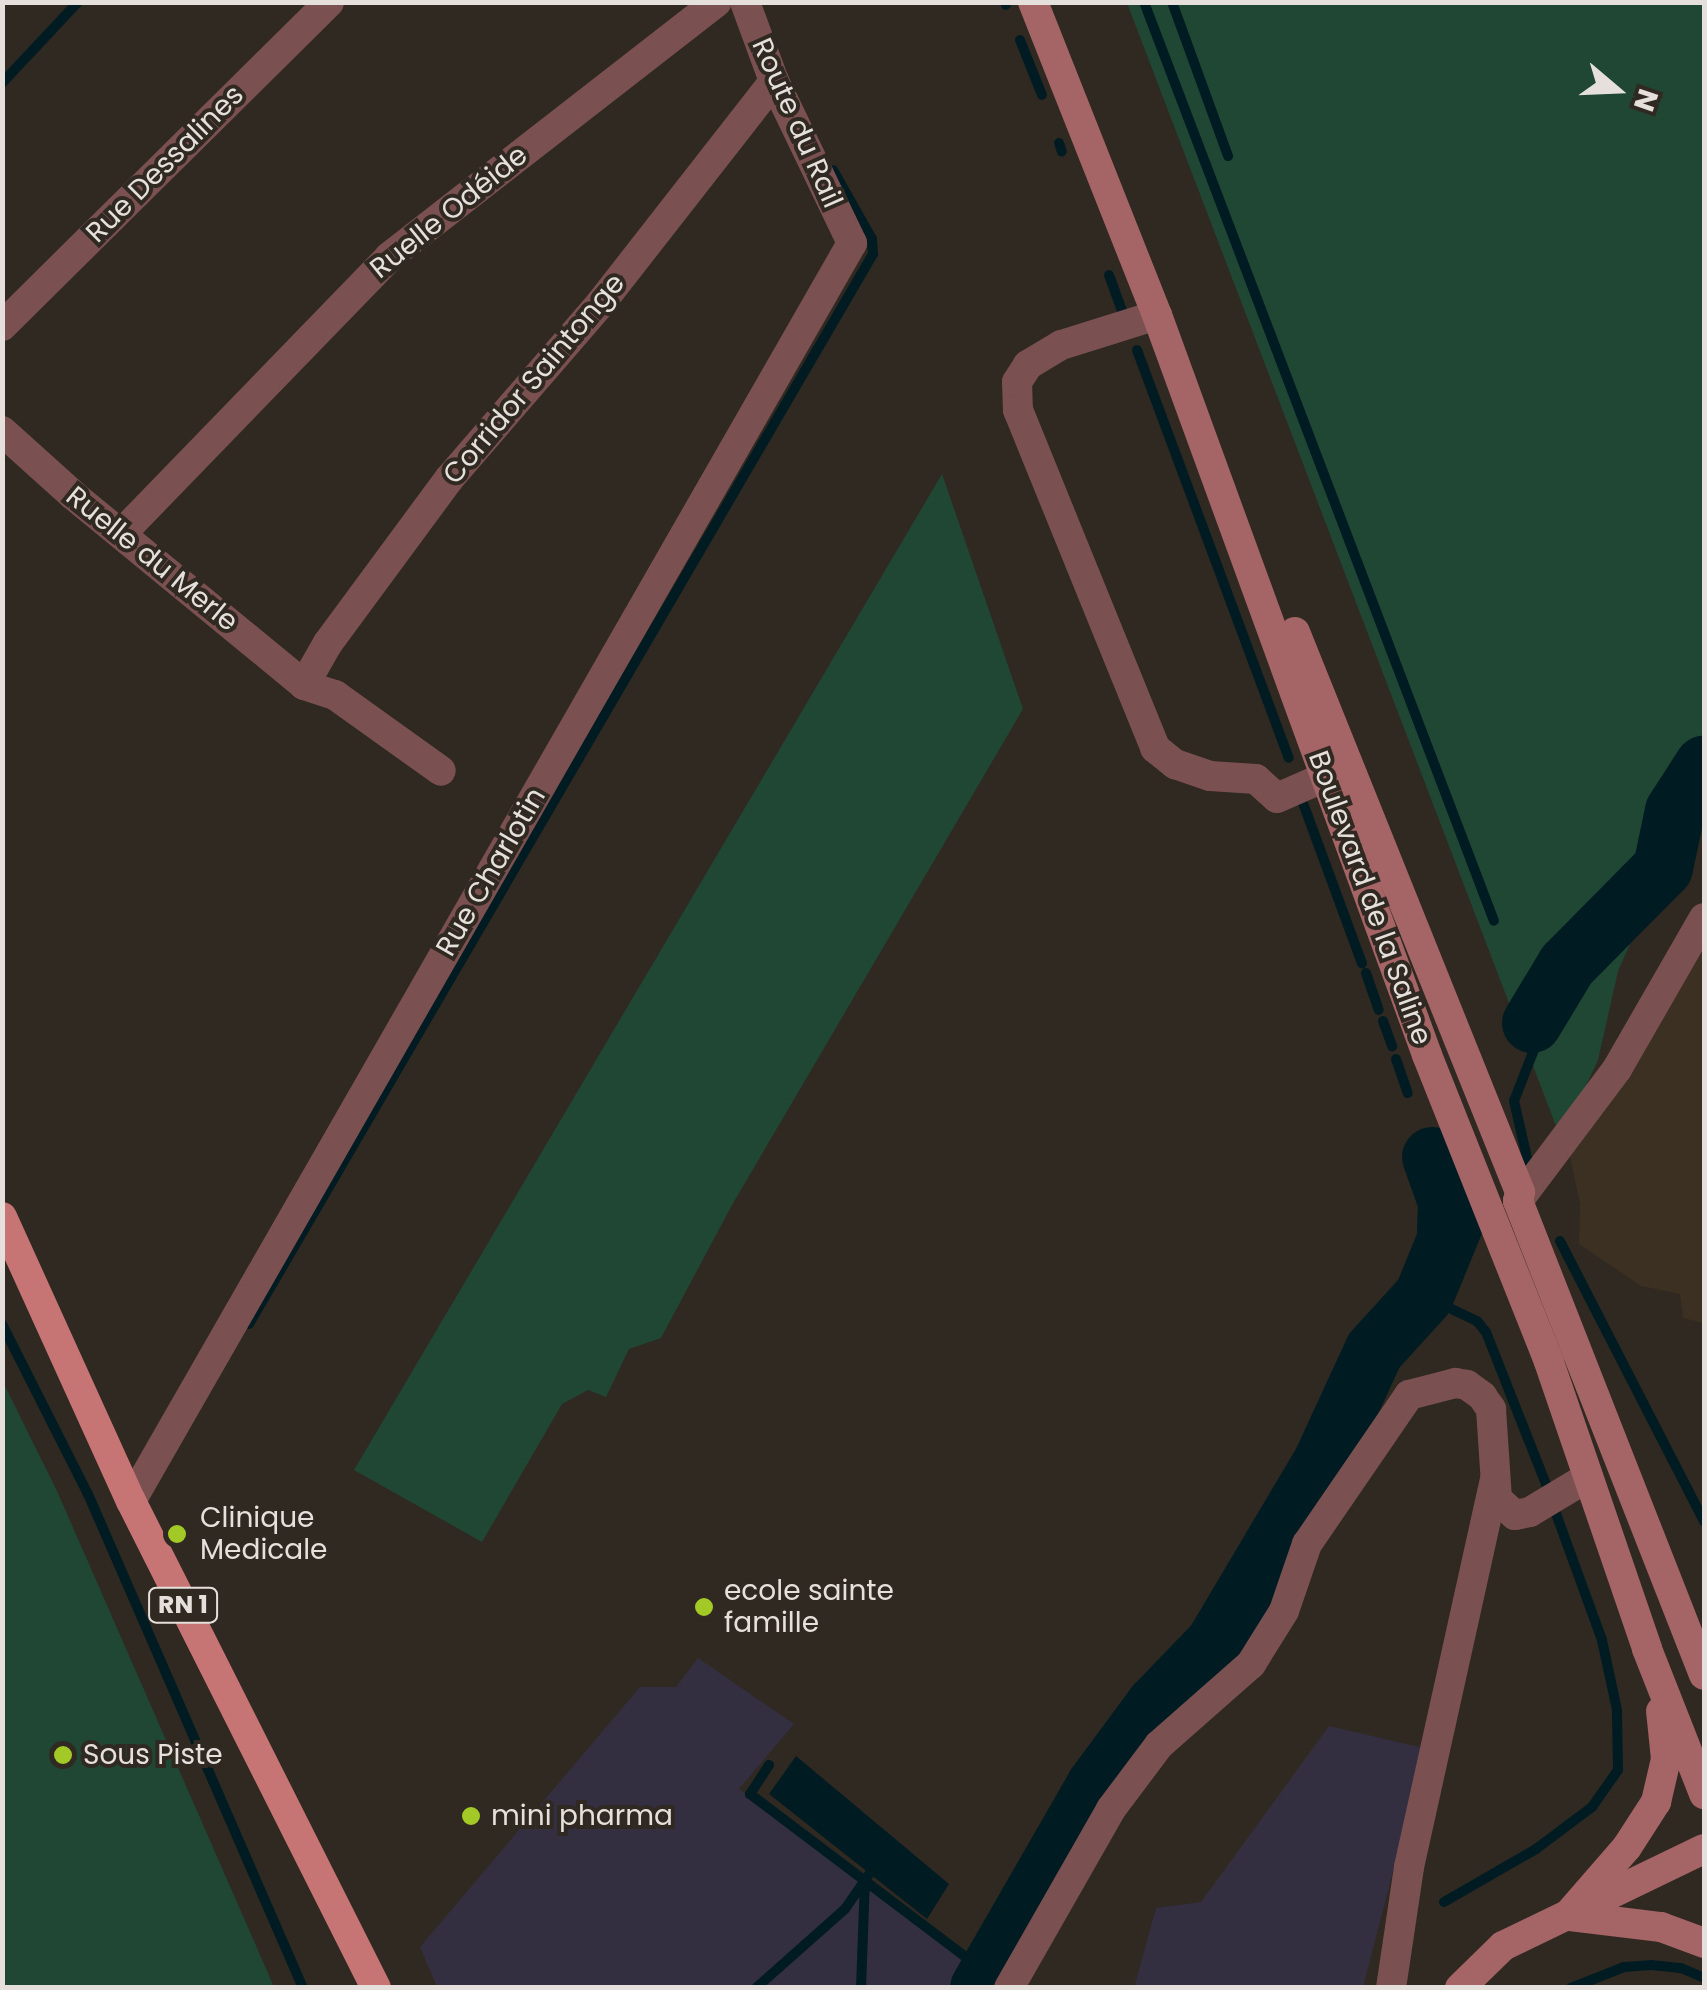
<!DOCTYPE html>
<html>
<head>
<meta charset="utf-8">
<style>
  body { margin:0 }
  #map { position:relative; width:1707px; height:1990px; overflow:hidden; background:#302921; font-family:Poppins,sans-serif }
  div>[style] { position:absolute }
  .industrial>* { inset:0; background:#332f40 }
  .education>* { inset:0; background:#3b3021 }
  .green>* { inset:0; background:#1f4734 }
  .water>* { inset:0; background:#001c22 }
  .stream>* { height:10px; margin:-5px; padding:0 5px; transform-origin:5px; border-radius:5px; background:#001c22 }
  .river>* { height:60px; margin:-30px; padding:0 30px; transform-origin:30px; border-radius:30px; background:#001c22 }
  .street>* { height:30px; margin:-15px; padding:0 15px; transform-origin:15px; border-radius:15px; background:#7a5051 }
  .secondary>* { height:30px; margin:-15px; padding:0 15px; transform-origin:15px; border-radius:15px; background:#a56466 }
  .primary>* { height:30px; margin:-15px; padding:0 15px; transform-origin:15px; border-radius:15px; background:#c77475 }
  .dots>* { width:28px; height:28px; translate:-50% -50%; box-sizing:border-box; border:5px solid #302921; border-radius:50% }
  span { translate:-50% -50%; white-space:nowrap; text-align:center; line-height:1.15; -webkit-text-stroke:8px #302921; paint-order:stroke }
  .shield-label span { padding:2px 8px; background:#302921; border:2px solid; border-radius:8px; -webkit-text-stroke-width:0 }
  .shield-label { font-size:25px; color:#e5e0db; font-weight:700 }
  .street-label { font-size:28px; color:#e5e0db }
  .poi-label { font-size:28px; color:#e5e0db }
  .left { translate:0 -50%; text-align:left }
  .frame { position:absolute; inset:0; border:5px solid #e5e0db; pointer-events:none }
  .north { position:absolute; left:1567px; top:40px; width:100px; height:100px; -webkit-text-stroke:8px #302921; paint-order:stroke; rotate:109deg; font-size:28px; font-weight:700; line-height:40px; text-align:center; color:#e5e0db }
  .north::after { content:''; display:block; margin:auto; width:35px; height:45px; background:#e5e0db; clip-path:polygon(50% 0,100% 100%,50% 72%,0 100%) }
</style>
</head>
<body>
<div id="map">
  <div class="industrial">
    <i style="clip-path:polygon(698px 1658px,794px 1724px,739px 1789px,980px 1972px,972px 1987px,437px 1987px,420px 1947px,640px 1687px,676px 1687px)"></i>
    <i style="clip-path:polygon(1329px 1726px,1432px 1750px,1405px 1825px,1363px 1987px,1134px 1988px,1156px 1908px,1201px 1902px)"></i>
  </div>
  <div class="education">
    <i style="clip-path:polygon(1704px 938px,1704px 1323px,1683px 1318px,1680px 1294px,1641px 1286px,1579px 1244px,1580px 1204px,1570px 1156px)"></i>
  </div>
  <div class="green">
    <i style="clip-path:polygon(1127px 3px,1704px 3px,1704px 778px,1618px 971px,1598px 1060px,1584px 1090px,1556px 1126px)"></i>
    <i style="clip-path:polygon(942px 474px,1023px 709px,732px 1205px,661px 1338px,629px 1349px,606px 1397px,588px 1390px,562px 1404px,482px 1542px,354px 1470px)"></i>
    <i style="clip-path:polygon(2px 1380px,57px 1491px,274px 1987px,3px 1987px)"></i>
  </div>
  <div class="water">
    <i style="clip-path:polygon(796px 1756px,949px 1884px,927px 1919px,769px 1794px)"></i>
  </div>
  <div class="stream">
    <i style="left:1005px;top:2px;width:3px;rotate:72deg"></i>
    <i style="left:1144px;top:2px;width:983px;rotate:69.15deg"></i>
    <i style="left:1172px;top:2px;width:164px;rotate:70deg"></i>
    <i style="left:1020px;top:40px;width:59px;rotate:68.2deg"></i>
    <i style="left:2px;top:83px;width:111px;rotate:-46.8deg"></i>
    <i style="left:1059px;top:143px;width:9px;rotate:72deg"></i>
    <i style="left:1109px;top:275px;width:38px;rotate:70deg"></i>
    <i style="left:1137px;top:350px;width:435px;rotate:69.6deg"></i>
    <i style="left:1303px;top:803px;width:171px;rotate:69.8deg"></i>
    <i style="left:1366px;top:973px;width:39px;rotate:71deg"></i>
    <i style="left:1383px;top:1021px;width:27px;rotate:70deg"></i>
    <i style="left:1396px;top:1059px;width:36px;rotate:71deg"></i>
    <i style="left:1528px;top:1162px;width:63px;rotate:-102.9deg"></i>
    <i style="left:1514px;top:1101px;width:146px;rotate:-68.7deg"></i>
    <i style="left:1560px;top:1241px;width:315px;rotate:62.8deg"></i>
    <i style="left:1424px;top:1296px;width:59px;rotate:25.3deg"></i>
    <i style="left:1477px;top:1321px;width:14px;rotate:51deg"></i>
    <i style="left:1486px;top:1332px;width:172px;rotate:68.5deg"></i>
    <i style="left:2px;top:1324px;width:191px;rotate:63.2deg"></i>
    <i style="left:88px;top:1494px;width:539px;rotate:66.48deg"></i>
    <i style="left:249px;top:1324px;width:1239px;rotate:-59.75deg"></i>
    <i style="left:873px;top:254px;width:15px;rotate:-94deg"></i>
    <i style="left:872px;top:239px;width:79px;rotate:-119.5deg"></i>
    <i style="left:769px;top:1765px;width:35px;rotate:123deg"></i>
    <i style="left:750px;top:1794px;width:277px;rotate:37.1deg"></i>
    <i style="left:971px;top:1961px;width:23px;rotate:5deg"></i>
    <i style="left:1444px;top:1902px;width:106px;rotate:-29.9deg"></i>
    <i style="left:1536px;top:1849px;width:70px;rotate:-36.9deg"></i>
    <i style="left:1592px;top:1807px;width:45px;rotate:-54.9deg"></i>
    <i style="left:1618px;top:1770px;width:60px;rotate:-91deg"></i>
    <i style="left:1617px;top:1710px;width:72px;rotate:-102.1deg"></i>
    <i style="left:1602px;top:1640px;width:137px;rotate:-110deg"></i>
    <i style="left:756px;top:1988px;width:119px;rotate:-41.6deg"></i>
    <i style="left:845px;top:1909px;width:44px;rotate:-55.2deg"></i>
    <i style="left:861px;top:1988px;width:107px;rotate:-87.9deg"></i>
    <i style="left:1571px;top:1988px;width:57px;rotate:-21.6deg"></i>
    <i style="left:1624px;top:1967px;width:27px;rotate:-4deg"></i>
    <i style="left:1651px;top:1965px;width:30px;rotate:6deg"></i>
    <i style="left:1681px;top:1968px;width:25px;rotate:23deg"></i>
  </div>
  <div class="river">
    <i style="left:1532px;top:1023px;width:68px;rotate:-58.9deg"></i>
    <i style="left:1567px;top:965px;width:136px;rotate:-45.3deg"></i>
    <i style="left:1663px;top:868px;width:58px;rotate:-78.1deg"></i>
    <i style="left:1675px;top:811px;width:54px;rotate:-57.2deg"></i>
    <i style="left:1432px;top:1157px;width:48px;rotate:70.4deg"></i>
    <i style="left:1448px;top:1202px;width:32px;rotate:92deg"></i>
    <i style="left:980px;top:1988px;width:233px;rotate:-60.1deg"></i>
    <i style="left:1096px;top:1786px;width:101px;rotate:-53.5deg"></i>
    <i style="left:1156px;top:1705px;width:85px;rotate:-46deg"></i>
    <i style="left:1215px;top:1644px;width:212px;rotate:-59.3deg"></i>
    <i style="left:1323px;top:1462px;width:122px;rotate:-65.3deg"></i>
    <i style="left:1374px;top:1351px;width:74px;rotate:-47.7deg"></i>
    <i style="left:1424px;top:1296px;width:87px;rotate:-67.8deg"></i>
  </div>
  <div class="street">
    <i style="left:1157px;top:315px;width:101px;rotate:162.6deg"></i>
    <i style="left:1061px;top:345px;width:39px;rotate:149deg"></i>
    <i style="left:1028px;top:365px;width:20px;rotate:123deg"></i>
    <i style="left:1017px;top:382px;width:28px;rotate:88deg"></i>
    <i style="left:1018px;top:410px;width:365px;rotate:67.9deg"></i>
    <i style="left:1155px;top:748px;width:26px;rotate:39deg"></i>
    <i style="left:1175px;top:764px;width:37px;rotate:19deg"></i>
    <i style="left:1210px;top:776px;width:46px;rotate:3.7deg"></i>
    <i style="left:1256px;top:779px;width:28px;rotate:42deg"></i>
    <i style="left:1277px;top:798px;width:55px;rotate:-23.7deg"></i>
    <i style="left:2px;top:326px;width:460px;rotate:-44.7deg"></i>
    <i style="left:2px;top:431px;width:96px;rotate:42deg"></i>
    <i style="left:73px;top:495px;width:299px;rotate:39.4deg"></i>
    <i style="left:304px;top:685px;width:33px;rotate:18deg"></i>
    <i style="left:335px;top:695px;width:130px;rotate:35.6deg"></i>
    <i style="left:122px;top:533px;width:384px;rotate:-45.9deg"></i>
    <i style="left:389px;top:257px;width:415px;rotate:-37.9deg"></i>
    <i style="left:304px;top:685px;width:48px;rotate:-60.3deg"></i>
    <i style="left:328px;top:643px;width:204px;rotate:-53.6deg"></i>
    <i style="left:449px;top:479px;width:231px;rotate:-49.2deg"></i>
    <i style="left:600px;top:304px;width:283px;rotate:-52deg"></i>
    <i style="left:1518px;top:1201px;width:165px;rotate:-53.1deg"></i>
    <i style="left:1617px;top:1069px;width:174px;rotate:-60.1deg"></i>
    <i style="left:131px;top:1501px;width:1450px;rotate:-60.18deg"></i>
    <i style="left:852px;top:243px;width:180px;rotate:-115.7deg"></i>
    <i style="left:774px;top:81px;width:84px;rotate:-110.2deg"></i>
    <i style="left:1009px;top:1988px;width:206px;rotate:-60.3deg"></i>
    <i style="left:1111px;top:1809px;width:80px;rotate:-53.1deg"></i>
    <i style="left:1159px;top:1745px;width:123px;rotate:-41.4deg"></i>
    <i style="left:1251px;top:1664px;width:62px;rotate:-58.1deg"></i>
    <i style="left:1284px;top:1611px;width:71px;rotate:-71.1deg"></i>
    <i style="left:1307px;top:1544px;width:181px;rotate:-55.6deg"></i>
    <i style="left:1409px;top:1395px;width:48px;rotate:-14.6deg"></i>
    <i style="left:1455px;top:1383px;width:12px;rotate:9deg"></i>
    <i style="left:1467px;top:1385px;width:19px;rotate:36deg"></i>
    <i style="left:1482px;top:1396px;width:16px;rotate:55deg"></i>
    <i style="left:1491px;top:1409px;width:90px;rotate:86.2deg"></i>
    <i style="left:1497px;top:1499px;width:24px;rotate:42deg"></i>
    <i style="left:1515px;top:1515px;width:15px;rotate:-11deg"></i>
    <i style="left:1530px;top:1512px;width:68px;rotate:-31.1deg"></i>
    <i style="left:1391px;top:1988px;width:122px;rotate:-81.5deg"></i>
    <i style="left:1409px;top:1867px;width:396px;rotate:-77.5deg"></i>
  </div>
  <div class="secondary">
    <i style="left:1033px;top:2px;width:337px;rotate:68.4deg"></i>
    <i style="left:1157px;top:315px;width:788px;rotate:69.95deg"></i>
    <i style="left:1427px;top:1055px;width:330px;rotate:68.3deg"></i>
    <i style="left:1549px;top:1362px;width:303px;rotate:71.1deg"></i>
    <i style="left:1647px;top:1649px;width:156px;rotate:68.5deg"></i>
    <i style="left:1295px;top:632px;width:604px;rotate:68.11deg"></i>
    <i style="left:1520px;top:1192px;width:9px;rotate:103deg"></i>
    <i style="left:1518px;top:1201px;width:509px;rotate:68.57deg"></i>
    <i style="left:1567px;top:1916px;width:91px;rotate:-49deg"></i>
    <i style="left:1627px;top:1847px;width:54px;rotate:-57.2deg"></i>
    <i style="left:1656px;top:1802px;width:44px;rotate:-76.9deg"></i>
    <i style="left:1666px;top:1759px;width:48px;rotate:-95.9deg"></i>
    <i style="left:1570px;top:1916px;width:92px;rotate:6.9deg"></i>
    <i style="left:1661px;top:1927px;width:46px;rotate:20.4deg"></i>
    <i style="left:1460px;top:1988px;width:60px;rotate:-44.3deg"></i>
    <i style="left:1503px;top:1946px;width:223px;rotate:-25.8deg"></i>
  </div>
  <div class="primary">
    <i style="left:2px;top:1217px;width:312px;rotate:65.6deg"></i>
    <i style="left:131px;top:1501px;width:545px;rotate:63.29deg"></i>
  </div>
  <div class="dots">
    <i style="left:177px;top:1534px;background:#a3c927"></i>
    <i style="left:704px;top:1607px;background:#a3c927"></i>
    <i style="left:63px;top:1755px;background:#a3c927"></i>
    <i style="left:471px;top:1816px;background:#a3c927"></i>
  </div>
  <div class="shield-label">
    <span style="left:183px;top:1605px">RN 1</span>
  </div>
  <div class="street-label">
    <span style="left:797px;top:123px;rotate:66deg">Route du Rail</span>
    <span style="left:165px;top:164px;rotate:-45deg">Rue Dessalines</span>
    <span style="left:449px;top:212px;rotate:-39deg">Ruelle Odéide</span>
    <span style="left:534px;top:379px;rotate:-50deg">Corridor Saintonge</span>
    <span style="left:152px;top:559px;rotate:39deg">Ruelle du Merle</span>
    <span style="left:491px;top:872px;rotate:-60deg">Rue Charlotin</span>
    <span style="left:1370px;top:898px;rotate:70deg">Boulevard de la Saline</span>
  </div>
  <div class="poi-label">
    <span class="left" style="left:200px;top:1534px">Clinique<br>Medicale</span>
    <span class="left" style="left:724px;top:1607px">ecole sainte<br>famille</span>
    <span class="left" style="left:83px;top:1755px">Sous Piste</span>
    <span class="left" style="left:491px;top:1816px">mini pharma</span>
  </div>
  <div class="frame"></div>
  <div class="north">N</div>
</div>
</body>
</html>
